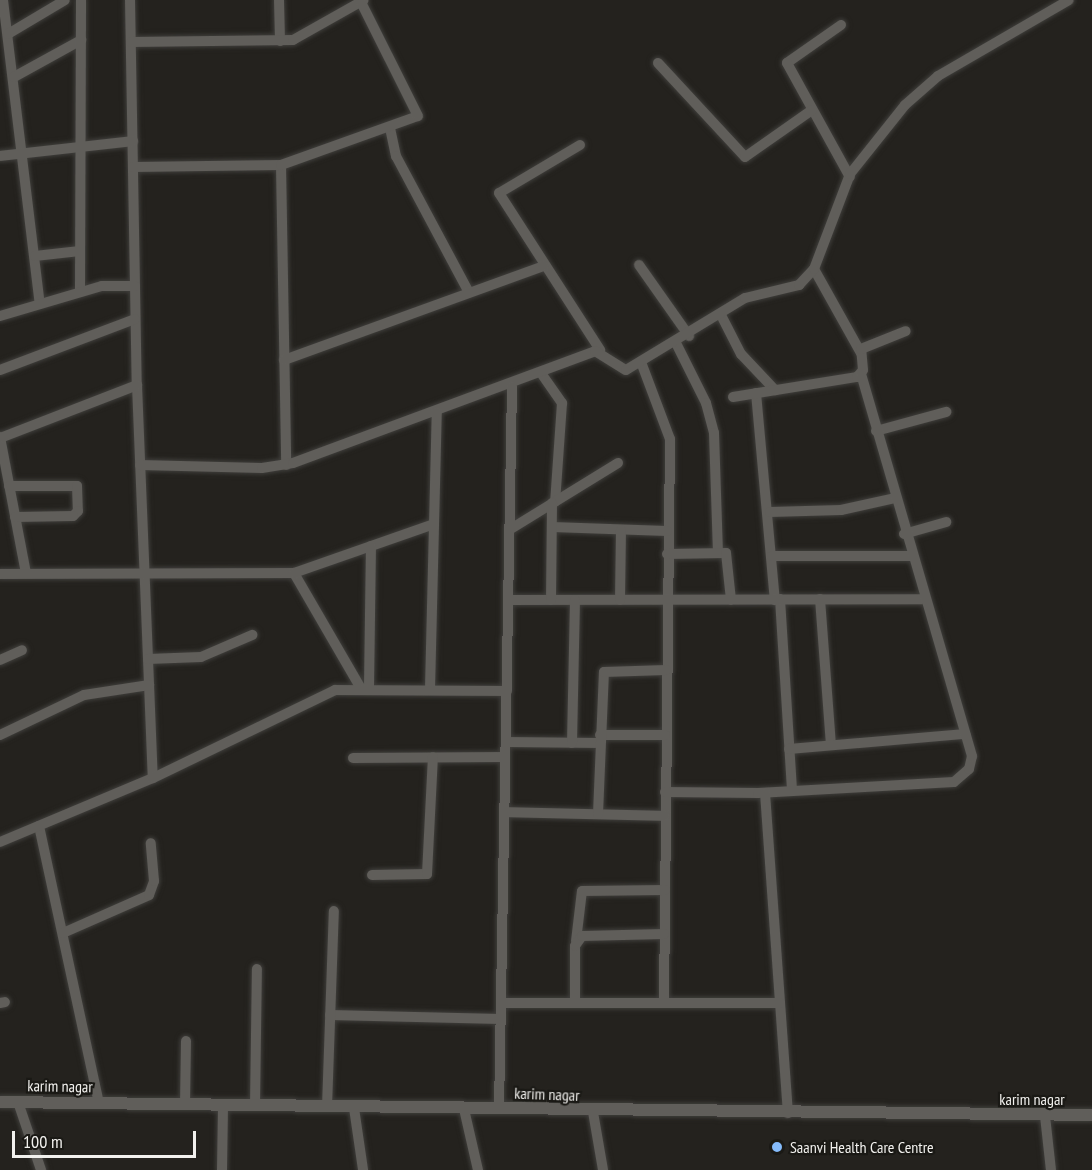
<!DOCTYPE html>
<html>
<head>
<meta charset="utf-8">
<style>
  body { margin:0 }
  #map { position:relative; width:1092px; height:1170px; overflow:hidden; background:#24221e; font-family:"PT Sans Narrow",sans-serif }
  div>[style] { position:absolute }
  .roads { filter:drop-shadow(0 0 2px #3f3e3b) drop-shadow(0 0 2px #3f3e3b) }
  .minor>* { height:10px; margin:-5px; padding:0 5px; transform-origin:5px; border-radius:5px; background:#605e5a }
  .tertiary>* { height:12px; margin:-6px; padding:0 6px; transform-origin:6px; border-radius:6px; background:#605e5a }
  .dots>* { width:16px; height:16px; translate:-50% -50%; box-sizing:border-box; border:3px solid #1a1915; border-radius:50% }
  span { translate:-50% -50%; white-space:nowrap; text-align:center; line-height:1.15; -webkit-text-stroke:4.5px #1a1915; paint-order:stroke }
  .street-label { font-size:16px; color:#f2f1ee }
  .poi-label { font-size:16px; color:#f2f1ee }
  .left { translate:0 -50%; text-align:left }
  .scale { position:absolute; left:12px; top:1131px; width:184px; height:27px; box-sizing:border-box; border:3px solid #f2f1ee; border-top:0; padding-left:8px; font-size:18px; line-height:21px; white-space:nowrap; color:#f2f1ee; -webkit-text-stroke:4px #1a1915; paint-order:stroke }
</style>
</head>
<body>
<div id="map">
  <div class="roads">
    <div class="minor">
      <i style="left:3px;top:0;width:306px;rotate:83.1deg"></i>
      <i style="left:130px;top:0;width:385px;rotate:89deg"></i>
      <i style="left:137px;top:385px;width:393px;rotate:87.7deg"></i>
      <i style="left:279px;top:0;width:41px;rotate:88.6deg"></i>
      <i style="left:841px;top:25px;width:66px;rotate:144.9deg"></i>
      <i style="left:787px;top:63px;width:130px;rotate:61.1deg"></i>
      <i style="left:8px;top:34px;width:66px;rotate:-30.8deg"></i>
      <i style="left:131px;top:42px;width:162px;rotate:-0.7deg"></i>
      <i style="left:293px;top:40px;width:81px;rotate:-29.4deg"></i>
      <i style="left:658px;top:63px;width:128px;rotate:47.2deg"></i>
      <i style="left:745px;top:157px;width:82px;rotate:-35deg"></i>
      <i style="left:14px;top:77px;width:77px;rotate:-28.9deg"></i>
      <i style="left:390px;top:128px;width:29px;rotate:78deg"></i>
      <i style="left:396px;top:156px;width:153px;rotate:61.9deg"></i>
      <i style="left:580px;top:145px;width:94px;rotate:149.3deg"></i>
      <i style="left:499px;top:193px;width:187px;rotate:57.2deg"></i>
      <i style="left:0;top:156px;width:134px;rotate:-6.4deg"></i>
      <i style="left:281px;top:165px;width:300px;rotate:89deg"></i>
      <i style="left:133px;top:167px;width:148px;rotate:-0.8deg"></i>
      <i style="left:281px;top:165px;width:145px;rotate:-19.7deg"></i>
      <i style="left:418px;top:116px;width:127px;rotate:-116.6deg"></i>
      <i style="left:35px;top:256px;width:45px;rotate:-6.3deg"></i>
      <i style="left:639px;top:265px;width:87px;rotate:54.8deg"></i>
      <i style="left:814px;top:269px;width:96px;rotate:60.8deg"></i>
      <i style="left:80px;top:292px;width:292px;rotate:-89.8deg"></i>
      <i style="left:721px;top:315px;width:44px;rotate:62.9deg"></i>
      <i style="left:741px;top:354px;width:50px;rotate:46.6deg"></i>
      <i style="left:0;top:316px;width:106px;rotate:-16.4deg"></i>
      <i style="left:102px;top:286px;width:33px"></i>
      <i style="left:676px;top:343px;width:67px;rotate:63.4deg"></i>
      <i style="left:706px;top:403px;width:31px;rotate:75deg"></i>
      <i style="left:714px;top:433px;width:119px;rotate:88.1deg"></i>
      <i style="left:284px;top:360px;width:276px;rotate:-19.9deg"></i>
      <i style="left:641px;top:362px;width:82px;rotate:69.4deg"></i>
      <i style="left:670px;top:439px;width:562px;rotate:90.61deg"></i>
      <i style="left:0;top:370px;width:144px;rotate:-20.7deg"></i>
      <i style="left:541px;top:373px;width:37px;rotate:55deg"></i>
      <i style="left:562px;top:403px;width:99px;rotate:94deg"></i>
      <i style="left:756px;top:393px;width:208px;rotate:84.8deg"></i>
      <i style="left:733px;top:397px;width:126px;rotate:-9.2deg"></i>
      <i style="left:857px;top:377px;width:9px;rotate:-49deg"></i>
      <i style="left:863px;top:370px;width:21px;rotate:-95deg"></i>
      <i style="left:861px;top:349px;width:48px;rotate:-21.8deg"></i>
      <i style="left:876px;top:431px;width:73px;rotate:-15.2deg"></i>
      <i style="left:0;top:437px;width:138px;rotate:79.2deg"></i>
      <i style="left:0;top:438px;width:147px;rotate:-21.1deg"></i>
      <i style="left:140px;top:465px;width:122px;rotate:1.4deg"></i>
      <i style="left:262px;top:468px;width:31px;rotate:-9deg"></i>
      <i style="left:293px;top:463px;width:322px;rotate:-20.3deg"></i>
      <i style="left:595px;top:351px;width:36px;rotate:32deg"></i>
      <i style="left:626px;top:370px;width:139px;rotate:-31.2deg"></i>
      <i style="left:745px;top:298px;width:56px;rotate:-13.5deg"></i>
      <i style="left:799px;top:285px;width:22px;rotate:-47deg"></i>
      <i style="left:814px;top:269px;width:102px;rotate:-69.2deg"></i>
      <i style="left:850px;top:174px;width:88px;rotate:-51.4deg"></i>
      <i style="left:905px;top:105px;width:44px;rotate:-41.3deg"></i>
      <i style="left:938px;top:76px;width:151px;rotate:-30.1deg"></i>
      <i style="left:9px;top:486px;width:68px"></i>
      <i style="left:77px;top:486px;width:25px;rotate:88deg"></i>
      <i style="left:78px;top:511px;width:7px;rotate:135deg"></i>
      <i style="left:73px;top:516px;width:58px;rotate:179deg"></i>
      <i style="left:770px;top:512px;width:71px;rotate:-1.6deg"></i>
      <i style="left:841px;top:510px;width:55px;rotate:-12.5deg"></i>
      <i style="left:552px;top:527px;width:115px;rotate:2deg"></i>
      <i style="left:509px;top:530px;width:128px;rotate:-31.6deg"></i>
      <i style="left:904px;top:534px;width:44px;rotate:-15.9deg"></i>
      <i style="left:667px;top:554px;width:59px;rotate:-1deg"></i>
      <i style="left:726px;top:553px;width:47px;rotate:83.9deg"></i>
      <i style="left:772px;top:556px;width:138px"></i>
      <i style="left:294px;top:573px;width:132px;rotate:59.9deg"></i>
      <i style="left:0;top:574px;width:294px;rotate:-0.2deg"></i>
      <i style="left:294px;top:573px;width:148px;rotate:-19.3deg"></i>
      <i style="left:780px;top:599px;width:192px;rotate:86.4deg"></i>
      <i style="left:820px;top:599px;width:146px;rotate:85.7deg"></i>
      <i style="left:508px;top:600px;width:414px;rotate:-0.1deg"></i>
      <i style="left:551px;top:600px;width:97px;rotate:-89.4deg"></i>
      <i style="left:620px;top:600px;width:70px;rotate:-89.2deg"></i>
      <i style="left:148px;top:659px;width:53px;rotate:-2.2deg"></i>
      <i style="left:201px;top:657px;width:56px;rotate:-23.3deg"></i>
      <i style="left:0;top:660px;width:24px;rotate:-24deg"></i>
      <i style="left:369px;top:687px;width:141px;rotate:-89.2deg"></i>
      <i style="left:430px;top:689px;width:277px;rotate:-88.6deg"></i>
      <i style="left:0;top:735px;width:93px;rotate:-25.5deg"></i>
      <i style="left:84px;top:695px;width:66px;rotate:-8.7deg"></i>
      <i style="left:600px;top:735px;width:65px"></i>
      <i style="left:506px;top:742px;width:94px;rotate:0.6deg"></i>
      <i style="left:572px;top:743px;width:143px;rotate:-88.8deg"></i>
      <i style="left:789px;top:749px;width:177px;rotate:-4.9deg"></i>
      <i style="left:353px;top:758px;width:152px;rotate:-0.4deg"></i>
      <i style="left:665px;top:792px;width:93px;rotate:0.6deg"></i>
      <i style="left:758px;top:793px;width:196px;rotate:-3.2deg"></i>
      <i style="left:954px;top:782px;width:20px;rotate:-41deg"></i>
      <i style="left:969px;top:769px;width:13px;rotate:-77deg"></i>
      <i style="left:972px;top:756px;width:397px;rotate:-106.2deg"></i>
      <i style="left:765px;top:793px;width:321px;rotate:85.9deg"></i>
      <i style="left:505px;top:812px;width:160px;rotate:1.4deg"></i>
      <i style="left:598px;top:814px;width:142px;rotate:-87.6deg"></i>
      <i style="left:604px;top:672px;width:62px;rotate:-1.8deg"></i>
      <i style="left:39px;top:826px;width:283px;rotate:77.8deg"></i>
      <i style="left:0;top:842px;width:166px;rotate:-22.7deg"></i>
      <i style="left:153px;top:778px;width:202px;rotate:-25.8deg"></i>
      <i style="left:335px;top:690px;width:172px;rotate:0.3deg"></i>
      <i style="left:372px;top:875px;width:55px;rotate:-1deg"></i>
      <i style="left:427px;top:874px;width:117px;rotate:-87.1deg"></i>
      <i style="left:63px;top:933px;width:94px;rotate:-23.8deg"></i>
      <i style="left:149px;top:895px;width:15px;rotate:-70deg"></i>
      <i style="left:154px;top:881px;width:38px;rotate:-95deg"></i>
      <i style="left:576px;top:941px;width:50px;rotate:-83.2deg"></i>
      <i style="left:582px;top:891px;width:83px;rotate:-0.7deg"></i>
      <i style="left:575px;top:1002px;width:56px;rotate:-90deg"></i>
      <i style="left:575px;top:946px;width:12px;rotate:-55deg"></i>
      <i style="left:582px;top:936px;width:82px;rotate:-1.4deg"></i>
      <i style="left:0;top:1003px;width:5px;rotate:-11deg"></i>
      <i style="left:501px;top:1003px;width:279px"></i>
      <i style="left:330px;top:1015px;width:171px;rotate:1.3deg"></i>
      <i style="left:18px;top:1102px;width:72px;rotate:71.3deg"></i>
      <i style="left:185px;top:1105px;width:64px;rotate:-89.1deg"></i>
      <i style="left:255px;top:1106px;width:137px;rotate:-89.2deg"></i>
      <i style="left:327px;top:1107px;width:196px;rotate:-88deg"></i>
      <i style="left:354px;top:1108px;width:63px;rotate:81.7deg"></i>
      <i style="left:464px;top:1109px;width:63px;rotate:77.1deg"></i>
      <i style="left:499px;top:1109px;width:723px;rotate:-88.97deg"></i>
      <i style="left:593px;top:1112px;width:59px;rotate:80.2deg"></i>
      <i style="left:1045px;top:1116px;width:54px;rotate:83.7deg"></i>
      <i style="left:222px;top:1170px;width:65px;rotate:-89.1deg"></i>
    </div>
    <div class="tertiary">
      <i style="left:0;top:1102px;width:1092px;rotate:0.68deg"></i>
    </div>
  </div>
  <div class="dots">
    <i style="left:777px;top:1147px;background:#85bbfb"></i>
  </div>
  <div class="street-label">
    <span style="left:60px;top:1086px;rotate:1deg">karim nagar</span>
    <span style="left:547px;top:1094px;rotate:2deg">karim nagar</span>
    <span style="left:1032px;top:1099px">karim nagar</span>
  </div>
  <div class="poi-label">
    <span class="left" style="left:790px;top:1147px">Saanvi Health Care Centre</span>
  </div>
  <div class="scale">100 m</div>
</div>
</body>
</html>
